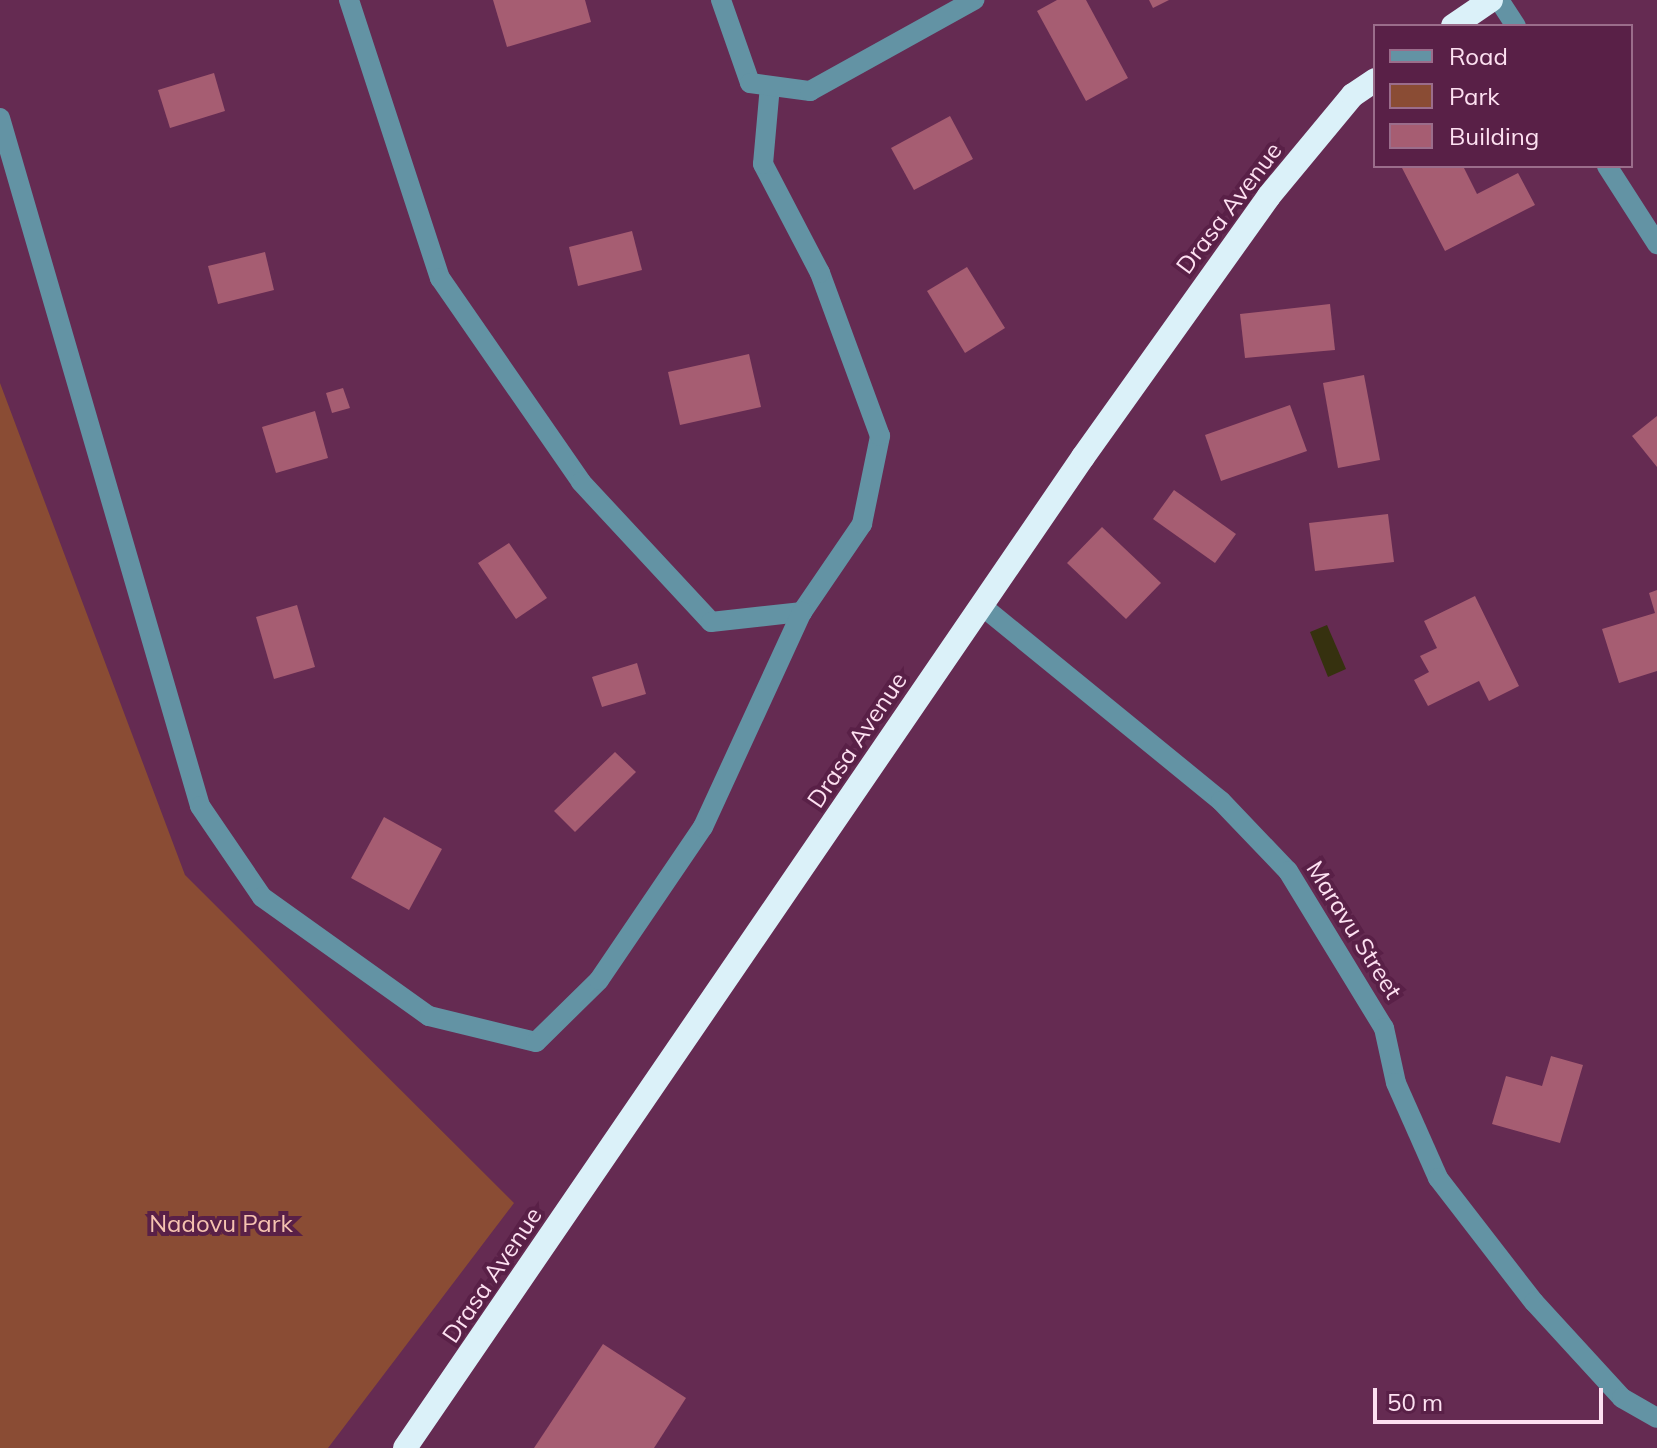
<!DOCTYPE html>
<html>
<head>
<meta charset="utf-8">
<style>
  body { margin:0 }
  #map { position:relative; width:1657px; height:1448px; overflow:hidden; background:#652b52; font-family:Mulish,sans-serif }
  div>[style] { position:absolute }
  .green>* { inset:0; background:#8a4c34 }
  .water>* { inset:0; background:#36310f }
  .building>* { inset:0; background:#a65d72 }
  .minor>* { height:20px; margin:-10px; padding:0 10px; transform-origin:10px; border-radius:10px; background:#6393a4 }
  .highway>* { height:24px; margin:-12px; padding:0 12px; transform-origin:12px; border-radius:12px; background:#dbf1f9 }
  span { translate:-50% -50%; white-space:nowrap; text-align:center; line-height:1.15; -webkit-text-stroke:8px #592047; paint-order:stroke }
  .street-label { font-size:24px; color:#fde0f1 }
  .park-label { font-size:24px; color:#f5c3b0 }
  .legend { position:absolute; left:1373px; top:24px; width:260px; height:144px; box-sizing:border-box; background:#592047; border:2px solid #9b6d8b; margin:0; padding:10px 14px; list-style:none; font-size:24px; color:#fde0f1 }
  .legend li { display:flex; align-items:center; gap:16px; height:40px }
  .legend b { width:40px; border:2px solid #9b6d8b }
  .scale { position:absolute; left:1373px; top:1388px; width:230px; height:36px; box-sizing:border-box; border:4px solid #fde0f1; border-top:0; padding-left:10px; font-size:24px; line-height:28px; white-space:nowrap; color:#fde0f1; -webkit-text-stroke:6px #592047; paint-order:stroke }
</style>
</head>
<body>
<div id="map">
  <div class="green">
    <i style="clip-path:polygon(0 383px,185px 875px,514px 1203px,328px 1448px,0 1448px)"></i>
  </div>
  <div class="water">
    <i style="clip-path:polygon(1327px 625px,1346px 669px,1328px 677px,1310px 632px)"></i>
  </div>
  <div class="building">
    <i style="clip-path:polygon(493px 0,585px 0,591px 22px,507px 47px)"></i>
    <i style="clip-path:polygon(1057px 0,1086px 0,1128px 78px,1086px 101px,1037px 11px)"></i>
    <i style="clip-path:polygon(1149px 0,1169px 0,1153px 8px)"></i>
    <i style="clip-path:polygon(214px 73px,225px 111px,170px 128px,158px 90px)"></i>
    <i style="clip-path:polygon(950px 116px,973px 159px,914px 190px,891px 148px)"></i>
    <i style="clip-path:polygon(1401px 166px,1463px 166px,1477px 194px,1518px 173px,1535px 205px,1445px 251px)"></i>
    <i style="clip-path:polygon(632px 231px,642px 270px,578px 286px,569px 247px)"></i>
    <i style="clip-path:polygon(265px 252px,274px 290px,218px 304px,208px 266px)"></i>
    <i style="clip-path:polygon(967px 267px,1005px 328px,965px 353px,927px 291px)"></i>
    <i style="clip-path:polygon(1330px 304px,1335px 350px,1245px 358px,1240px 314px)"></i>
    <i style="clip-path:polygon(749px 354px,761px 407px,680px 425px,668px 372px)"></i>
    <i style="clip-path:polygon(1364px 375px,1380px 460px,1338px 468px,1323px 383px)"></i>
    <i style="clip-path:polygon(343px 388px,350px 408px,332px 413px,326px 393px)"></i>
    <i style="clip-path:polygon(1290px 405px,1307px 451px,1221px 481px,1205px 435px)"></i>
    <i style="clip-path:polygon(315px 411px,328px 458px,276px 473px,262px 427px)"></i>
    <i style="clip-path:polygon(1657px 416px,1657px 467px,1632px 436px)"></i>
    <i style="clip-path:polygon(1174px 490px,1236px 534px,1215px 563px,1153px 519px)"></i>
    <i style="clip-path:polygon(1388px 514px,1394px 562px,1315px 571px,1309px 523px)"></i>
    <i style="clip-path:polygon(1102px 527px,1161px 583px,1126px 619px,1067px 563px)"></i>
    <i style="clip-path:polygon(509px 543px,547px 598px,516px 619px,478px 563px)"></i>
    <i style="clip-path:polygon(1657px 590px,1657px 671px,1619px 683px,1602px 629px,1655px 613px,1649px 593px)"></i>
    <i style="clip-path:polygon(1475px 596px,1519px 686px,1489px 701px,1479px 681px,1428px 706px,1414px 680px,1429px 672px,1420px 656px,1437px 648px,1424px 621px)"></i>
    <i style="clip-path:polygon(297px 605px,315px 667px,274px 679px,256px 617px)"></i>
    <i style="clip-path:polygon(637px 663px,646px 694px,602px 707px,592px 677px)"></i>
    <i style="clip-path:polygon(615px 752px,636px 772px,575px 832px,554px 811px)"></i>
    <i style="clip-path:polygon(384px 817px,442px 849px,409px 910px,351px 878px)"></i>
    <i style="clip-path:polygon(1551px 1056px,1583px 1065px,1560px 1143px,1492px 1124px,1506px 1076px,1542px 1086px)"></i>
    <i style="clip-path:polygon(603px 1344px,686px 1398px,654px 1448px,534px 1448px)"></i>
  </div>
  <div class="minor">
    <i style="left:349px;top:0;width:293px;rotate:71.9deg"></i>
    <i style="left:440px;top:278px;width:248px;rotate:55.3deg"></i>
    <i style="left:581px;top:482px;width:191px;rotate:47.1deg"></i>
    <i style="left:711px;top:622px;width:92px;rotate:-6.3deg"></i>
    <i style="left:802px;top:612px;width:107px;rotate:-55.7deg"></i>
    <i style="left:862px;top:524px;width:90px;rotate:-78.4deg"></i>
    <i style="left:880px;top:436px;width:174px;rotate:-110.2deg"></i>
    <i style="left:820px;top:273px;width:123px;rotate:-117.6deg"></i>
    <i style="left:763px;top:164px;width:78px;rotate:-84.9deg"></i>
    <i style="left:721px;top:0;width:88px;rotate:70.7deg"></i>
    <i style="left:750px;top:83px;width:61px;rotate:7.6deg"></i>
    <i style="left:810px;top:91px;width:188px;rotate:-29deg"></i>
    <i style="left:1499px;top:0;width:31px;rotate:57deg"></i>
    <i style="left:0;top:118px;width:716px;rotate:73.79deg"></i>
    <i style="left:200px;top:806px;width:110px;rotate:55.7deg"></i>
    <i style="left:262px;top:897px;width:205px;rotate:35.5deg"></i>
    <i style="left:429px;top:1016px;width:110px;rotate:13.7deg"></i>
    <i style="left:536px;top:1042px;width:88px;rotate:-44.5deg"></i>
    <i style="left:599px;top:980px;width:185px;rotate:-55.8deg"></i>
    <i style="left:703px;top:827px;width:237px;rotate:-65.3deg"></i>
    <i style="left:1607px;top:166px;width:93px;rotate:57.3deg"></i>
    <i style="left:982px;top:606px;width:308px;rotate:39.2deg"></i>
    <i style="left:1221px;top:801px;width:97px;rotate:46.3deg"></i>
    <i style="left:1288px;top:871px;width:184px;rotate:58.6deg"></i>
    <i style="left:1384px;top:1028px;width:56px;rotate:77.7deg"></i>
    <i style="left:1396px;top:1083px;width:104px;rotate:66.1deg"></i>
    <i style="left:1438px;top:1178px;width:157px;rotate:52.3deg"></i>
    <i style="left:1534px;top:1302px;width:130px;rotate:47.5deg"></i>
    <i style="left:1622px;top:1398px;width:40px;rotate:29.7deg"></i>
  </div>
  <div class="highway">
    <i style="left:1453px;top:26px;width:46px;rotate:-34.4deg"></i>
    <i style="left:405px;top:1448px;width:1201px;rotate:-55.62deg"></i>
    <i style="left:1083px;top:457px;width:320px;rotate:-54.5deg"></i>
    <i style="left:1269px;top:196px;width:131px;rotate:-50.3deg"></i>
    <i style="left:1353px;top:95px;width:27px;rotate:-34deg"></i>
  </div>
  <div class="street-label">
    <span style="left:1229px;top:208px;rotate:-53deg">Drasa Avenue</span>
    <span style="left:857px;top:740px;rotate:-56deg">Drasa Avenue</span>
    <span style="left:1354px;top:930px;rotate:58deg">Maravu Street</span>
    <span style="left:492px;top:1275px;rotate:-56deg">Drasa Avenue</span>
  </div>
  <div class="park-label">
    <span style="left:221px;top:1224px">Nadovu Park</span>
  </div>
  <ul class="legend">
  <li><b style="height:10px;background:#6393a4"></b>Road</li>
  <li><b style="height:22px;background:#8a4c34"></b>Park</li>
  <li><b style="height:22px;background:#a65d72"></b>Building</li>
  </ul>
  <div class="scale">50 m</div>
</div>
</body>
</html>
